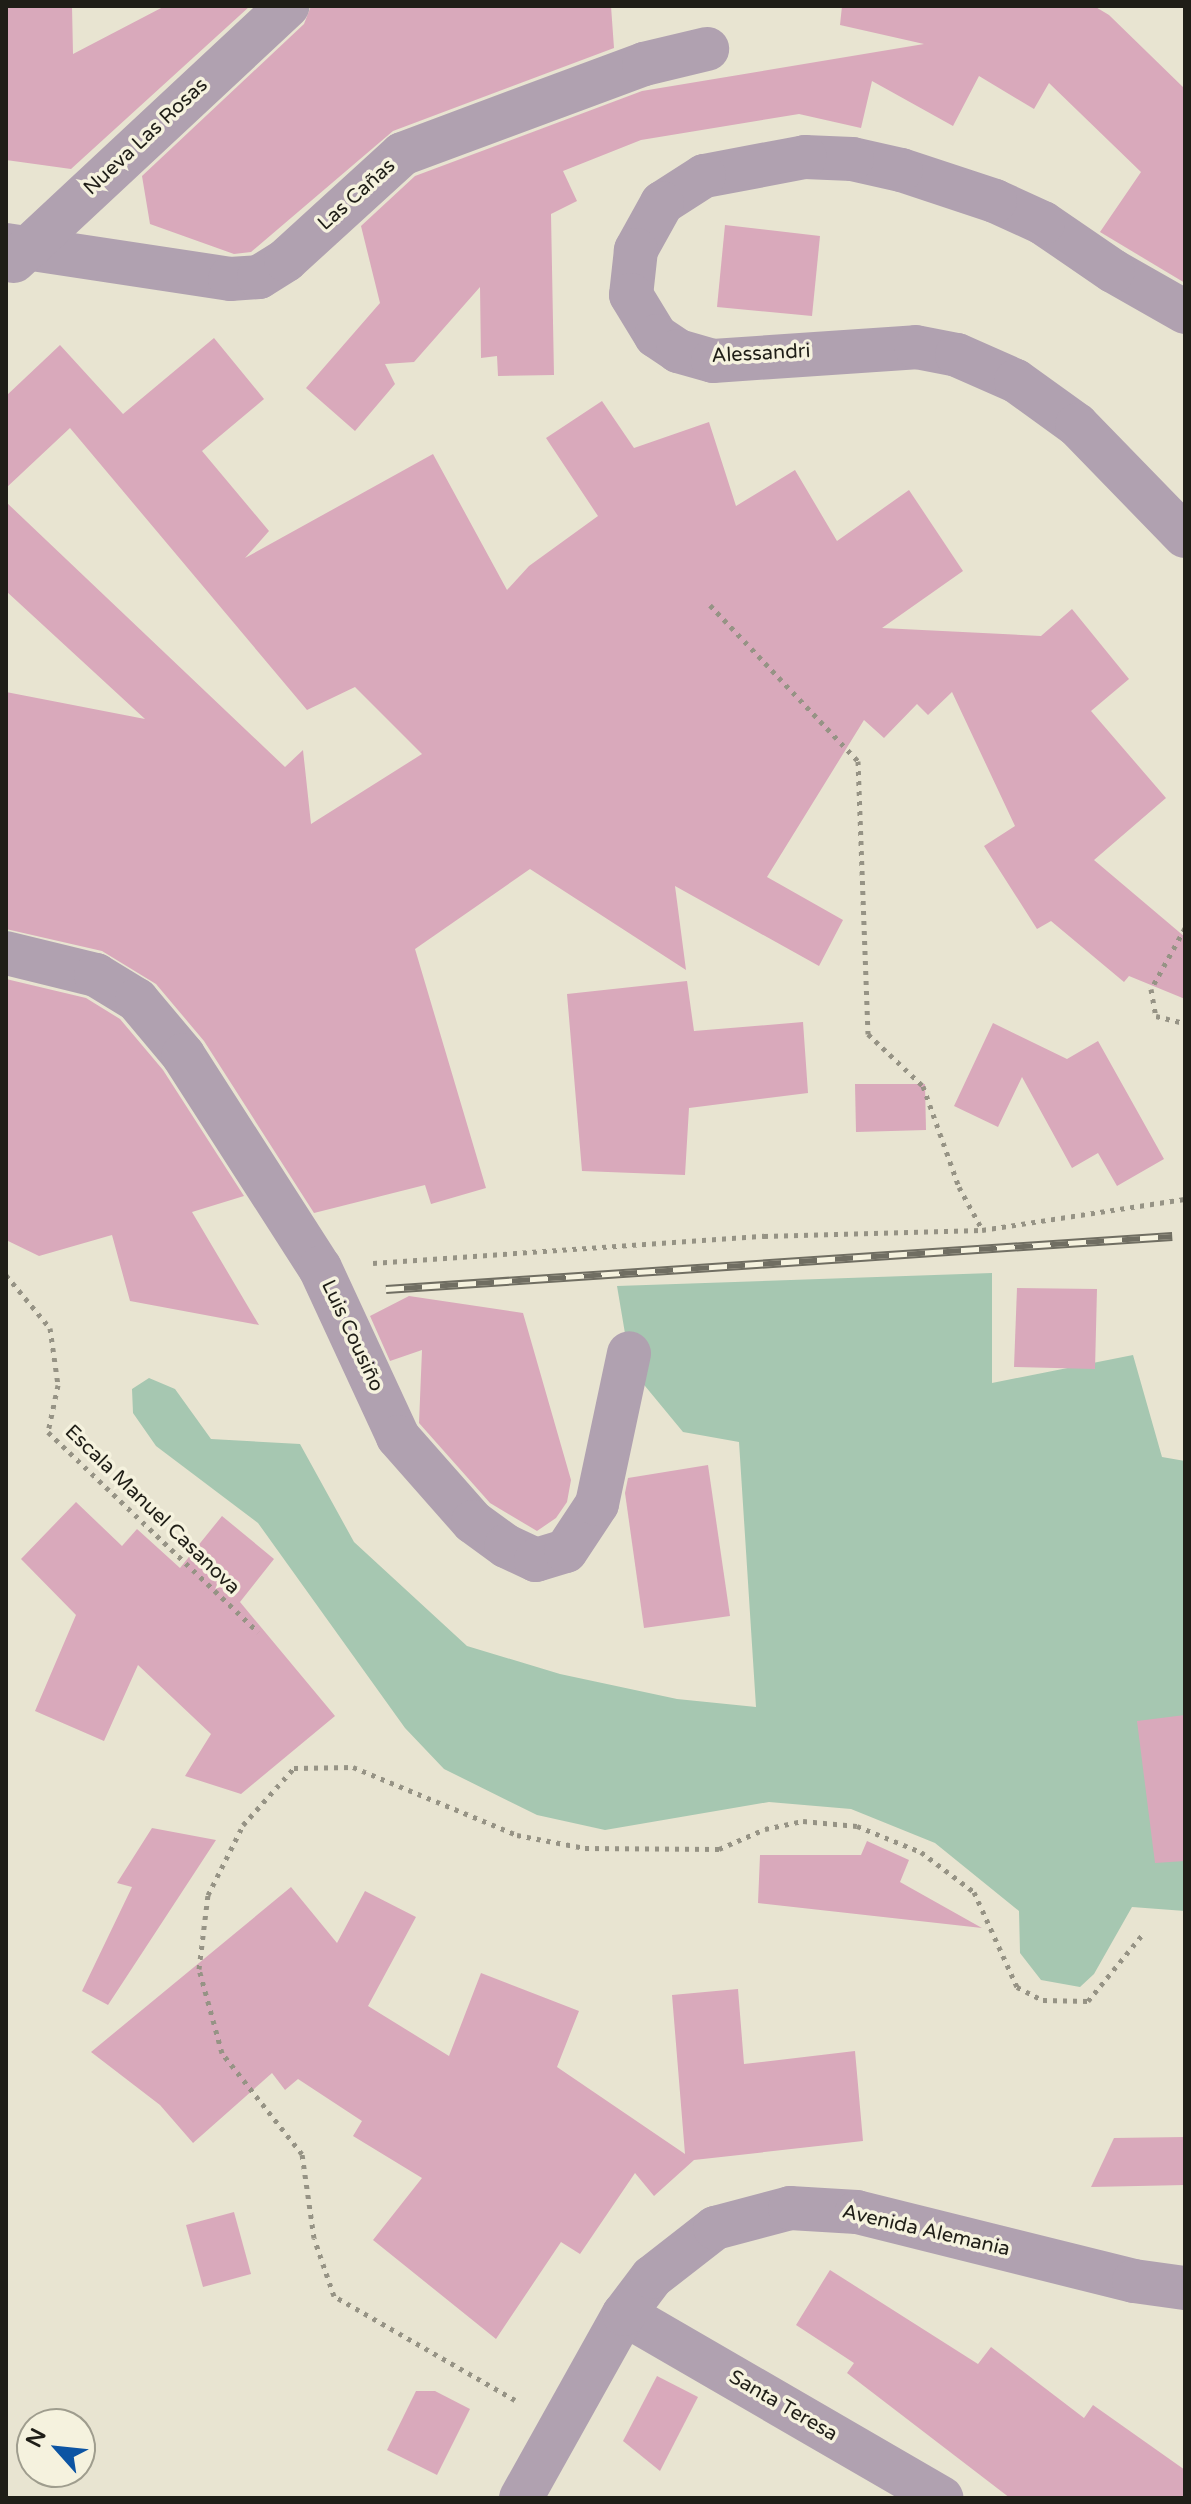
<!DOCTYPE html>
<html>
<head>
<meta charset="utf-8">
<style>
  body { margin:0 }
  #map { position:relative; width:1191px; height:2504px; overflow:hidden; background:#e8e4d1; font-family:"Varela Round",sans-serif }
  div>[style] { position:absolute }
  .green>* { inset:0; background:#a6c7b1 }
  .building>* { inset:0; background:#d9a9bb }
  .path>* { height:5px; margin-top:-2.5px; transform-origin:0; background:repeating-linear-gradient(90deg,#969385 0 4px,transparent 0 10px) }
  .minor>* { height:44px; margin:-22px; padding:0 22px; transform-origin:22px; border-radius:22px; background:#b0a1b0 }
  .tertiary>* { height:44px; margin:-22px; padding:0 22px; transform-origin:22px; border-radius:22px; background:#b0a1b0 }
  .rail>* { height:9px; margin-top:-4.5px; transform-origin:0; background:repeating-linear-gradient(90deg,#f5f2de 0 18px,#706e62 0 36px); box-sizing:border-box; border-block:2px solid #706e62 }
  span { translate:-50% -50%; white-space:nowrap; text-align:center; line-height:1.15; -webkit-text-stroke:7px #f5f2de; paint-order:stroke }
  .street-label { font-size:20px; color:#1f1e17 }
  .frame { position:absolute; inset:0; border:8px solid #1f1e17; pointer-events:none }
  .north { position:absolute; left:16px; top:2408px; width:80px; height:80px; box-sizing:border-box; background:#f5f2de; border:2px solid #9f9d8e; border-radius:50%; rotate:297deg; font-size:22px; font-weight:700; line-height:32px; text-align:center; color:#1f1e17 }
  .north::after { content:''; display:block; margin:auto; width:28px; height:36px; background:#0c54a3; clip-path:polygon(50% 0,100% 100%,50% 72%,0 100%) }
</style>
</head>
<body>
<div id="map">
  <div class="green">
    <i style="clip-path:polygon(992px 1273px,992px 1383px,1133px 1355px,1162px 1457px,1185px 1461px,1185px 1911px,1132px 1907px,1094px 1974px,1080px 1987px,1041px 1980px,1020px 1953px,1019px 1911px,935px 1843px,851px 1809px,769px 1802px,605px 1830px,537px 1815px,444px 1769px,405px 1728px,258px 1523px,156px 1446px,133px 1413px,132px 1389px,149px 1378px,175px 1389px,211px 1439px,300px 1444px,354px 1542px,467px 1646px,560px 1674px,677px 1699px,756px 1707px,739px 1442px,683px 1432px,631px 1369px,617px 1286px)"></i>
  </div>
  <div class="building">
    <i style="clip-path:polygon(6px 6px,72px 6px,73px 54px,165px 6px,250px 6px,71px 169px,6px 160px)"></i>
    <i style="clip-path:polygon(311px 6px,611px 6px,614px 48px,393px 131px,251px 252px,234px 254px,150px 224px,142px 176px,304px 24px)"></i>
    <i style="clip-path:polygon(842px 6px,1094px 6px,1109px 15px,1185px 89px,1185px 283px,1100px 232px,1141px 172px,1049px 83px,1034px 109px,979px 76px,953px 126px,872px 81px,861px 128px,799px 114px,641px 140px,563px 171px,577px 201px,551px 214px,554px 375px,498px 376px,497px 356px,481px 358px,480px 287px,414px 362px,385px 364px,395px 384px,355px 431px,306px 388px,380px 303px,361px 226px,415px 176px,642px 91px,924px 44px,840px 25px)"></i>
    <i style="clip-path:polygon(725px 225px,820px 236px,812px 316px,717px 307px)"></i>
    <i style="clip-path:polygon(214px 338px,264px 399px,202px 451px,269px 531px,245px 558px,433px 454px,507px 590px,529px 566px,598px 516px,546px 438px,602px 401px,634px 448px,709px 422px,736px 506px,795px 470px,837px 541px,909px 490px,963px 571px,882px 628px,1041px 636px,1072px 609px,1129px 679px,1091px 711px,1166px 798px,1094px 860px,1185px 937px,1185px 999px,1129px 976px,1124px 982px,1051px 921px,1037px 929px,984px 846px,1015px 826px,952px 692px,928px 715px,917px 704px,884px 738px,864px 720px,767px 877px,843px 920px,819px 966px,675px 886px,686px 970px,530px 869px,415px 949px,486px 1188px,431px 1204px,425px 1185px,314px 1213px,204px 1041px,156px 984px,102px 951px,6px 929px,6px 692px,145px 719px,6px 591px,6px 502px,285px 767px,303px 750px,311px 824px,422px 754px,355px 687px,307px 710px,70px 428px,6px 488px,6px 396px,60px 345px,123px 414px)"></i>
    <i style="clip-path:polygon(6px 979px,86px 998px,120px 1019px,163px 1070px,244px 1196px,192px 1212px,259px 1325px,130px 1301px,112px 1235px,39px 1256px,6px 1240px)"></i>
    <i style="clip-path:polygon(687px 981px,694px 1031px,803px 1022px,808px 1093px,689px 1108px,685px 1175px,582px 1171px,567px 994px)"></i>
    <i style="clip-path:polygon(993px 1023px,1067px 1059px,1098px 1041px,1164px 1159px,1117px 1186px,1098px 1153px,1072px 1168px,1022px 1077px,998px 1127px,954px 1106px)"></i>
    <i style="clip-path:polygon(855px 1084px,925px 1084px,926px 1130px,856px 1132px)"></i>
    <i style="clip-path:polygon(1017px 1288px,1097px 1289px,1095px 1369px,1014px 1367px)"></i>
    <i style="clip-path:polygon(409px 1296px,523px 1313px,571px 1480px,567px 1502px,556px 1518px,537px 1531px,490px 1503px,419px 1423px,422px 1350px,390px 1361px,370px 1316px)"></i>
    <i style="clip-path:polygon(708px 1465px,730px 1616px,644px 1628px,625px 1493px,628px 1478px)"></i>
    <i style="clip-path:polygon(76px 1502px,122px 1546px,137px 1529px,180px 1568px,222px 1516px,274px 1559px,240px 1602px,335px 1716px,241px 1794px,185px 1776px,211px 1734px,138px 1665px,104px 1741px,35px 1711px,76px 1615px,21px 1559px)"></i>
    <i style="clip-path:polygon(1185px 1715px,1185px 1861px,1155px 1863px,1137px 1721px)"></i>
    <i style="clip-path:polygon(152px 1828px,216px 1840px,108px 2005px,82px 1991px,132px 1887px,117px 1883px)"></i>
    <i style="clip-path:polygon(867px 1841px,909px 1860px,900px 1882px,982px 1928px,758px 1903px,760px 1855px,861px 1855px)"></i>
    <i style="clip-path:polygon(291px 1887px,337px 1943px,365px 1891px,416px 1917px,368px 2006px,449px 2056px,481px 1973px,579px 2011px,557px 2067px,685px 2154px,672px 1995px,738px 1989px,744px 2064px,855px 2051px,863px 2141px,694px 2160px,654px 2196px,635px 2173px,580px 2254px,561px 2242px,496px 2339px,373px 2240px,422px 2178px,353px 2136px,362px 2121px,298px 2079px,285px 2090px,272px 2073px,193px 2143px,160px 2105px,91px 2052px)"></i>
    <i style="clip-path:polygon(1185px 2137px,1185px 2185px,1091px 2187px,1114px 2138px)"></i>
    <i style="clip-path:polygon(234px 2212px,251px 2274px,203px 2287px,186px 2225px)"></i>
    <i style="clip-path:polygon(830px 2270px,978px 2364px,991px 2347px,1084px 2418px,1093px 2405px,1185px 2470px,1185px 2498px,1010px 2498px,847px 2373px,854px 2363px,796px 2325px)"></i>
    <i style="clip-path:polygon(657px 2376px,698px 2397px,660px 2471px,623px 2441px)"></i>
    <i style="clip-path:polygon(416px 2391px,435px 2391px,470px 2409px,437px 2475px,387px 2450px)"></i>
  </div>
  <div class="path">
    <i style="left:710px;top:605px;width:215px;rotate:46.5deg"></i>
    <i style="left:858px;top:761px;width:273px;rotate:87.9deg"></i>
    <i style="left:868px;top:1034px;width:76px;rotate:43.4deg"></i>
    <i style="left:923px;top:1086px;width:107px;rotate:70.4deg"></i>
    <i style="left:959px;top:1187px;width:48px;rotate:61.3deg"></i>
    <i style="left:1185px;top:928px;width:70px;rotate:119.1deg"></i>
    <i style="left:1151px;top:989px;width:27px;rotate:80deg"></i>
    <i style="left:1156px;top:1016px;width:30px;rotate:14deg"></i>
    <i style="left:373px;top:1263px;width:392px;rotate:-4deg"></i>
    <i style="left:764px;top:1236px;width:218px;rotate:-1.6deg"></i>
    <i style="left:982px;top:1230px;width:205px;rotate:-8.7deg"></i>
    <i style="left:6px;top:1275px;width:69px;rotate:50.3deg"></i>
    <i style="left:50px;top:1328px;width:58px;rotate:82deg"></i>
    <i style="left:58px;top:1385px;width:48px;rotate:102deg"></i>
    <i style="left:48px;top:1432px;width:290px;rotate:43.6deg"></i>
    <i style="left:515px;top:2400px;width:209px;rotate:-150.1deg"></i>
    <i style="left:334px;top:2296px;width:61px;rotate:-109deg"></i>
    <i style="left:314px;top:2238px;width:85px;rotate:-98.1deg"></i>
    <i style="left:302px;top:2154px;width:129px;rotate:-128.4deg"></i>
    <i style="left:222px;top:2053px;width:87px;rotate:-105.3deg"></i>
    <i style="left:199px;top:1969px;width:75px;rotate:-83.1deg"></i>
    <i style="left:208px;top:1895px;width:78px;rotate:-63.4deg"></i>
    <i style="left:243px;top:1825px;width:76px;rotate:-48.2deg"></i>
    <i style="left:294px;top:1768px;width:59px;rotate:-1deg"></i>
    <i style="left:353px;top:1767px;width:178px;rotate:22.5deg"></i>
    <i style="left:517px;top:1835px;width:69px;rotate:10.8deg"></i>
    <i style="left:585px;top:1848px;width:134px;rotate:0.4deg"></i>
    <i style="left:719px;top:1849px;width:50px;rotate:-23.5deg"></i>
    <i style="left:765px;top:1829px;width:39px;rotate:-12deg"></i>
    <i style="left:803px;top:1821px;width:54px;rotate:5.3deg"></i>
    <i style="left:857px;top:1826px;width:69px;rotate:22.1deg"></i>
    <i style="left:921px;top:1852px;width:66px;rotate:37deg"></i>
    <i style="left:974px;top:1892px;width:104px;rotate:65.6deg"></i>
    <i style="left:1017px;top:1987px;width:29px;rotate:27deg"></i>
    <i style="left:1043px;top:2000px;width:45px;rotate:1.3deg"></i>
    <i style="left:1088px;top:2001px;width:85px;rotate:-50.7deg"></i>
  </div>
  <div class="minor">
    <i style="left:6px;top:245px;width:227px;rotate:8.6deg"></i>
    <i style="left:230px;top:279px;width:29px;rotate:-4deg"></i>
    <i style="left:259px;top:277px;width:32px;rotate:-32deg"></i>
    <i style="left:286px;top:260px;width:157px;rotate:-42.4deg"></i>
    <i style="left:402px;top:154px;width:258px;rotate:-20.4deg"></i>
    <i style="left:644px;top:64px;width:65px;rotate:-13.4deg"></i>
    <i style="left:14px;top:261px;width:374px;rotate:-43deg"></i>
    <i style="left:6px;top:953px;width:93px;rotate:13.7deg"></i>
    <i style="left:96px;top:975px;width:48px;rotate:31.4deg"></i>
    <i style="left:137px;top:1000px;width:72px;rotate:50.1deg"></i>
    <i style="left:183px;top:1055px;width:253px;rotate:57.3deg"></i>
    <i style="left:320px;top:1268px;width:186px;rotate:65.2deg"></i>
    <i style="left:398px;top:1437px;width:113px;rotate:48.6deg"></i>
    <i style="left:473px;top:1522px;width:41px;rotate:36deg"></i>
    <i style="left:506px;top:1546px;width:33px;rotate:25deg"></i>
    <i style="left:536px;top:1560px;width:31px;rotate:-17deg"></i>
    <i style="left:566px;top:1551px;width:56px;rotate:-56.6deg"></i>
    <i style="left:597px;top:1504px;width:154px;rotate:-78deg"></i>
    <i style="left:624px;top:2314px;width:367px;rotate:30.1deg"></i>
  </div>
  <div class="tertiary">
    <i style="left:1185px;top:312px;width:83px;rotate:-150.3deg"></i>
    <i style="left:1113px;top:271px;width:85px;rotate:-145.6deg"></i>
    <i style="left:1043px;top:223px;width:53px;rotate:-155.4deg"></i>
    <i style="left:995px;top:201px;width:99px;rotate:-161.7deg"></i>
    <i style="left:901px;top:170px;width:50px;rotate:-167.3deg"></i>
    <i style="left:852px;top:159px;width:47px;rotate:-177.6deg"></i>
    <i style="left:805px;top:157px;width:103px;rotate:169.3deg"></i>
    <i style="left:704px;top:176px;width:50px;rotate:147.3deg"></i>
    <i style="left:662px;top:203px;width:54px;rotate:119deg"></i>
    <i style="left:636px;top:250px;width:45px;rotate:96.3deg"></i>
    <i style="left:631px;top:295px;width:48px;rotate:58.6deg"></i>
    <i style="left:656px;top:336px;width:27px;rotate:34deg"></i>
    <i style="left:678px;top:351px;width:36px;rotate:16deg"></i>
    <i style="left:713px;top:361px;width:203px;rotate:-3.9deg"></i>
    <i style="left:916px;top:347px;width:42px;rotate:11deg"></i>
    <i style="left:957px;top:355px;width:64px;rotate:23.8deg"></i>
    <i style="left:1016px;top:381px;width:75px;rotate:35.8deg"></i>
    <i style="left:1077px;top:425px;width:155px;rotate:45.8deg"></i>
    <i style="left:521px;top:2498px;width:211px;rotate:-60.8deg"></i>
    <i style="left:624px;top:2314px;width:46px;rotate:-52.9deg"></i>
    <i style="left:652px;top:2277px;width:80px;rotate:-37.9deg"></i>
    <i style="left:715px;top:2228px;width:78px;rotate:-14.9deg"></i>
    <i style="left:790px;top:2208px;width:67px;rotate:3.4deg"></i>
    <i style="left:857px;top:2212px;width:285px;rotate:14deg"></i>
    <i style="left:1134px;top:2281px;width:51px;rotate:7.8deg"></i>
  </div>
  <div class="rail">
    <i style="left:386px;top:1289px;width:788px;rotate:-3.86deg"></i>
  </div>
  <div class="street-label">
    <span style="left:146px;top:137px;rotate:-43deg">Nueva Las Rosas</span>
    <span style="left:357px;top:195px;rotate:-42deg">Las Cañas</span>
    <span style="left:761px;top:354px;rotate:-3deg">Alessandri</span>
    <span style="left:352px;top:1336px;rotate:65deg">Luis Cousiño</span>
    <span style="left:152px;top:1510px;rotate:44deg">Escala Manuel Casanova</span>
    <span style="left:926px;top:2231px;rotate:13deg">Avenida Alemania</span>
    <span style="left:783px;top:2406px;rotate:30deg">Santa Teresa</span>
  </div>
  <div class="frame"></div>
  <div class="north">N</div>
</div>
</body>
</html>
